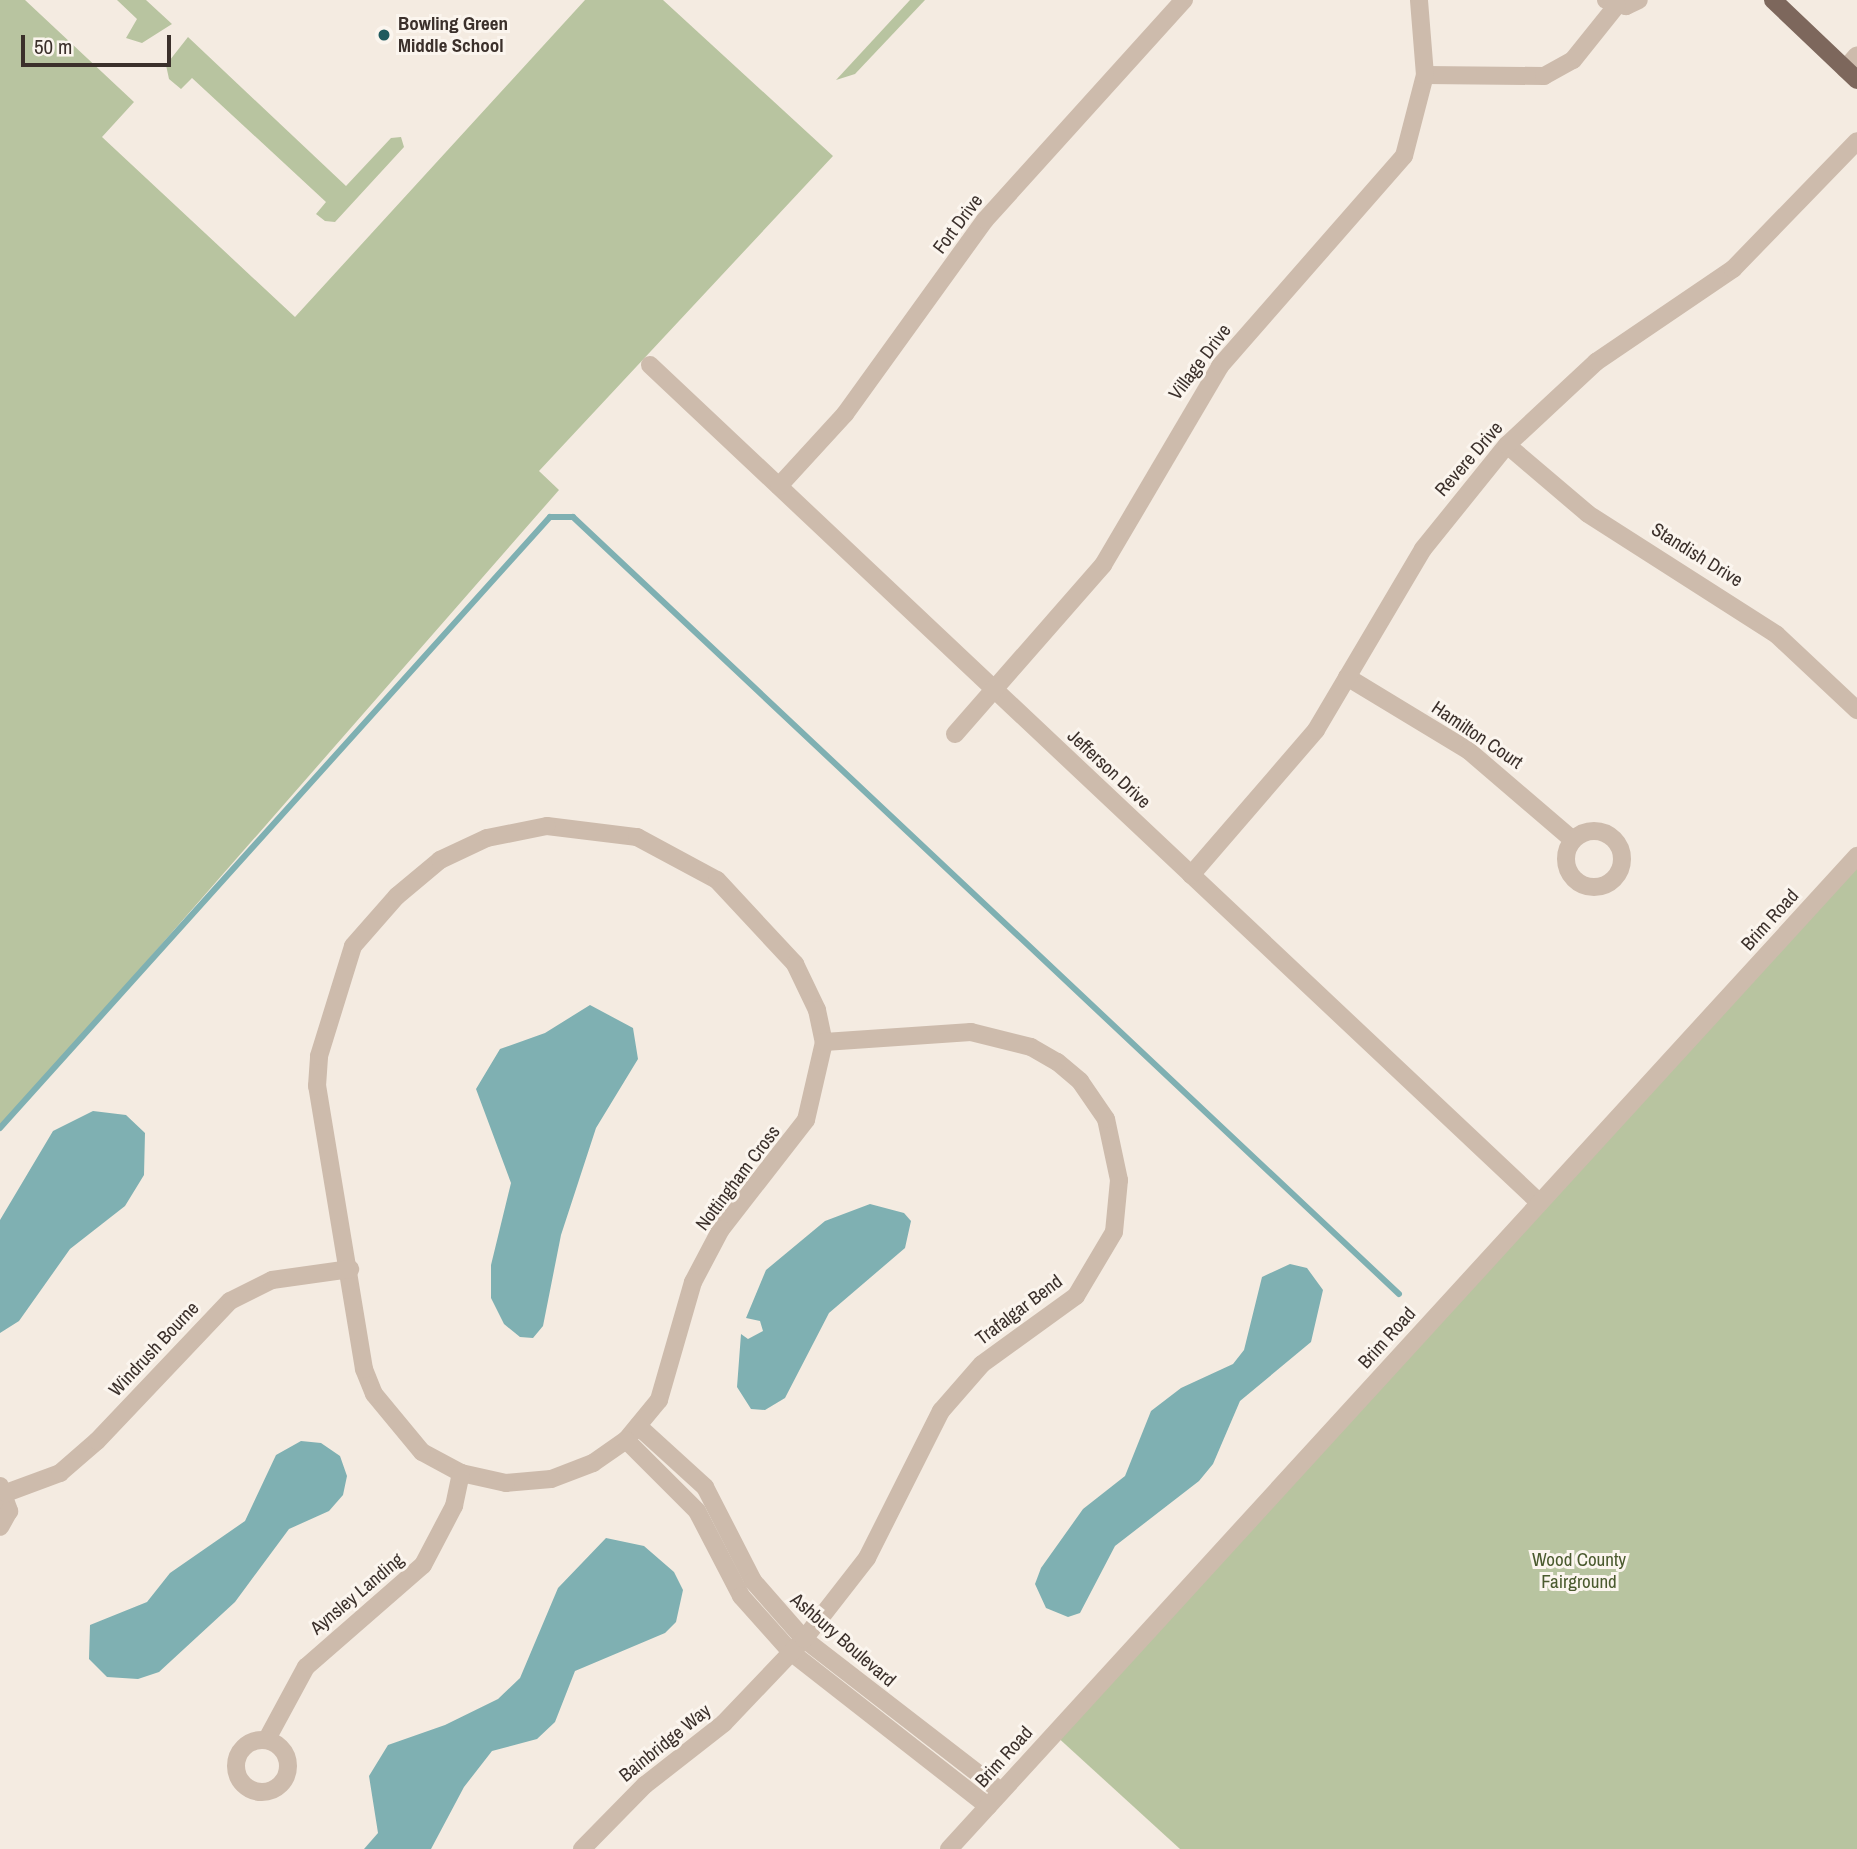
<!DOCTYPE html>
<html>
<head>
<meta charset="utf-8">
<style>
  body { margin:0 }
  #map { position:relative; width:1857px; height:1849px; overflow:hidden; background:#f4ebe1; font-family:"Archivo Narrow",sans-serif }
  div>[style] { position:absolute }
  .green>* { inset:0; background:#b8c4a0 }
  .water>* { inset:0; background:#7fb0b2 }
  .stream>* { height:6px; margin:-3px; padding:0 3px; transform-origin:3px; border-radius:3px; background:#7fb0b2 }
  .minor>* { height:18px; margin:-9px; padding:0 9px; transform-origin:9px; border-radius:9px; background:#cdbbac }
  .minor>.ring { margin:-9px; padding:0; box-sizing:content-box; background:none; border:18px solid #cdbbac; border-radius:50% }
  .major>* { height:18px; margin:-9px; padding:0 9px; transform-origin:9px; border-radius:9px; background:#7d675c }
  .dots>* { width:19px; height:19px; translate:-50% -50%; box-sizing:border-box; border:4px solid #fbf5ee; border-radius:50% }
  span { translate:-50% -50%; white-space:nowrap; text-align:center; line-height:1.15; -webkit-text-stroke:6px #fbf5ee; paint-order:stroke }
  .poi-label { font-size:19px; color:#3b302b; font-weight:700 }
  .left { translate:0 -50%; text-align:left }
  .street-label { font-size:19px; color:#3b302b }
  .park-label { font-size:19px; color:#4a5a2e }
  .scale { position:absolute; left:21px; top:35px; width:150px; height:32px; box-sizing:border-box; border:4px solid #3b302b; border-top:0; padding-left:9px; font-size:21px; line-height:24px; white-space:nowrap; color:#3b302b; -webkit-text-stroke:5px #fbf5ee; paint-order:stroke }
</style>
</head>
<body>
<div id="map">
  <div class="green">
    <i style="clip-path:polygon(0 0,25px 0,134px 102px,102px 137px,295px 317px,585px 0,663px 0,833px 156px,539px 471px,559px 490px,0 1129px)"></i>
    <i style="clip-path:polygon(117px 0,146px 0,172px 24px,142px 43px,126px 38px,137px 19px)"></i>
    <i style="clip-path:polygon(910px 0,925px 0,855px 74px,836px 80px)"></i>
    <i style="clip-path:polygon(188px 37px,346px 186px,391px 138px,401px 137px,404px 147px,335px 222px,325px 221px,316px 214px,326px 202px,192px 78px,181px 89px,169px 79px,166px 65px)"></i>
    <i style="clip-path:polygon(1857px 856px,1857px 1849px,1180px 1849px,1054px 1734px)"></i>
  </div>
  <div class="water">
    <i style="clip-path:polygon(590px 1005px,633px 1028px,638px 1059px,596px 1128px,561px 1235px,543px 1326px,533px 1338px,520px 1337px,504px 1324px,491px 1298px,491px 1265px,511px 1183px,476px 1089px,500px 1049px,545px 1033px)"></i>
    <i style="clip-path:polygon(93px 1111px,126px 1115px,145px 1133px,144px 1175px,125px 1206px,70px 1249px,19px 1321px,0 1333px,0 1220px,53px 1131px)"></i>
    <i style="clip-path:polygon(870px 1204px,904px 1213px,911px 1221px,905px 1248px,829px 1313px,785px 1398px,765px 1410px,751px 1409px,737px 1387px,741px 1334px,748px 1339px,763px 1331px,760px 1321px,746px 1318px,766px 1270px,825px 1221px)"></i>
    <i style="clip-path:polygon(1290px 1264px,1307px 1268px,1323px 1290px,1311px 1342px,1240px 1401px,1213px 1464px,1199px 1481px,1115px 1546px,1080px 1613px,1068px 1617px,1046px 1608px,1035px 1584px,1041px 1568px,1083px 1509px,1125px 1476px,1151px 1411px,1181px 1388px,1233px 1364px,1244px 1350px,1262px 1277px)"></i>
    <i style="clip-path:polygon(301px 1441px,321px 1443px,340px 1456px,347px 1476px,343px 1495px,329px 1511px,289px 1529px,235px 1602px,159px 1672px,138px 1679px,107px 1677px,89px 1659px,90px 1625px,147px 1602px,170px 1573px,245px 1521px,276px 1455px)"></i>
    <i style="clip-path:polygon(606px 1538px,644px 1546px,674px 1572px,683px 1590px,676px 1622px,665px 1633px,575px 1671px,555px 1722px,537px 1739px,492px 1751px,464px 1787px,431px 1849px,364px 1849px,378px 1833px,369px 1776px,388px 1745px,445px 1725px,498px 1699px,520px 1678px,558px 1588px)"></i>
  </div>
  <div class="stream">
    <i style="left:0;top:1128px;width:822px;rotate:-48.01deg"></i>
    <i style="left:550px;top:517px;width:23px"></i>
    <i style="left:573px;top:517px;width:1134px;rotate:43.25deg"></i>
  </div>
  <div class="minor">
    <i style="left:1606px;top:0;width:21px;rotate:17deg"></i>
    <i style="left:1626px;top:6px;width:14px;rotate:-25deg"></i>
    <i style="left:1845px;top:69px;width:18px;rotate:-49deg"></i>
    <i style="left:1425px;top:75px;width:119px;rotate:0.5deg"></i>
    <i style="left:1544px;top:76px;width:33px;rotate:-29deg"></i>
    <i style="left:1573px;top:60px;width:70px;rotate:-51.3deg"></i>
    <i style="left:650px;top:365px;width:1222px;rotate:43.28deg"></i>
    <i style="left:1507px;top:445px;width:106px;rotate:40.4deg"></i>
    <i style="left:1588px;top:514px;width:224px;rotate:32.6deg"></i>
    <i style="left:1777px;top:635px;width:110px;rotate:43.2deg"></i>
    <i style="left:779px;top:486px;width:98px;rotate:-47.5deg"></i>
    <i style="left:845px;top:414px;width:239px;rotate:-54.2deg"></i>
    <i style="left:985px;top:220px;width:297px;rotate:-47.9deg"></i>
    <i style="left:1347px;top:677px;width:143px;rotate:31.2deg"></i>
    <i style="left:1469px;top:751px;width:137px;rotate:40.6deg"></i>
    <i style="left:955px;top:734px;width:225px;rotate:-48.8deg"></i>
    <i style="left:1103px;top:565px;width:231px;rotate:-59.5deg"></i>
    <i style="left:1220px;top:366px;width:279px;rotate:-48.8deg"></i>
    <i style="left:1404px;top:156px;width:84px;rotate:-75.5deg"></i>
    <i style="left:1425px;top:75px;width:75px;rotate:-94.6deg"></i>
    <i style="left:547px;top:826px;width:91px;rotate:7deg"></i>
    <i style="left:637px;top:837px;width:91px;rotate:28.3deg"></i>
    <i style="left:717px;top:880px;width:115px;rotate:47.1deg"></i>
    <i style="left:795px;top:964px;width:51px;rotate:64.4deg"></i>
    <i style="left:817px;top:1010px;width:33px;rotate:78deg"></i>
    <i style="left:824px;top:1042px;width:80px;rotate:103deg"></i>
    <i style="left:806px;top:1120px;width:138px;rotate:127.9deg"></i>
    <i style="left:721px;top:1229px;width:60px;rotate:117.8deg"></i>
    <i style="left:693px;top:1282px;width:123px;rotate:106.1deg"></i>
    <i style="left:659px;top:1400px;width:52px;rotate:129.5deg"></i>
    <i style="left:626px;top:1440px;width:40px;rotate:145.1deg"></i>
    <i style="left:593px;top:1463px;width:45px;rotate:159.1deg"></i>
    <i style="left:551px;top:1479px;width:45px;rotate:174.9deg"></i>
    <i style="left:506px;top:1483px;width:46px;rotate:-167.5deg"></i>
    <i style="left:461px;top:1473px;width:44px;rotate:-151.7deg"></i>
    <i style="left:422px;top:1452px;width:75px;rotate:-129.6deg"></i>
    <i style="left:374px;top:1394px;width:27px;rotate:-112deg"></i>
    <i style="left:364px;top:1369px;width:287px;rotate:-99.4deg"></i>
    <i style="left:317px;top:1086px;width:30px;rotate:-86deg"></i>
    <i style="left:319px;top:1056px;width:115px;rotate:-72.8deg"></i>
    <i style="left:353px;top:946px;width:67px;rotate:-48.7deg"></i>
    <i style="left:397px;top:896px;width:56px;rotate:-39.9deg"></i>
    <i style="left:440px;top:860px;width:52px;rotate:-25.1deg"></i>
    <i style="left:487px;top:838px;width:61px;rotate:-11.3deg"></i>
    <i class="ring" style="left:1566px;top:831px;width:38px;height:38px"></i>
    <i style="left:1191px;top:875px;width:191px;rotate:-49.2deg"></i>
    <i style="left:1316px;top:730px;width:210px;rotate:-59.4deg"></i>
    <i style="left:1423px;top:549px;width:134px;rotate:-51.1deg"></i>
    <i style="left:1507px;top:445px;width:122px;rotate:-43deg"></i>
    <i style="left:1596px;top:362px;width:166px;rotate:-34.2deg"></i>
    <i style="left:1733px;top:269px;width:178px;rotate:-45.9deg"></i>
    <i style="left:638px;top:1426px;width:91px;rotate:42.3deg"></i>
    <i style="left:705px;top:1487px;width:106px;rotate:62.9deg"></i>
    <i style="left:753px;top:1581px;width:77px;rotate:48.7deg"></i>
    <i style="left:804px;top:1639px;width:249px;rotate:37.7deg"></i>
    <i style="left:626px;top:1440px;width:100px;rotate:45deg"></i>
    <i style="left:697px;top:1511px;width:96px;rotate:62.6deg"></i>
    <i style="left:741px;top:1596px;width:76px;rotate:48.2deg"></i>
    <i style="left:792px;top:1653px;width:249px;rotate:38deg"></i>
    <i style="left:0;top:1486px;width:27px;rotate:70deg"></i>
    <i style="left:9px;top:1511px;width:18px;rotate:119deg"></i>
    <i style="left:6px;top:1493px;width:58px;rotate:-20.3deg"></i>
    <i style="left:60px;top:1473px;width:49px;rotate:-40.9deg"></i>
    <i style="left:97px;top:1441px;width:193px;rotate:-46.5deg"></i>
    <i style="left:230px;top:1301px;width:47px;rotate:-26.6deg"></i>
    <i style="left:272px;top:1280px;width:79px;rotate:-8deg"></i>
    <i style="left:267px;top:1739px;width:82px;rotate:-61.6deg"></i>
    <i style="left:306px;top:1667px;width:155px;rotate:-41.1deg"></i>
    <i style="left:423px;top:1565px;width:67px;rotate:-62.3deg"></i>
    <i style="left:454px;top:1506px;width:34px;rotate:-78deg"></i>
    <i class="ring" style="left:236px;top:1740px;width:34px;height:34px"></i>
    <i style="left:582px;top:1849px;width:90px;rotate:-45.5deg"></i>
    <i style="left:645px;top:1785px;width:100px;rotate:-38.1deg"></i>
    <i style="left:724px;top:1723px;width:116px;rotate:-46.4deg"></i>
    <i style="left:804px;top:1639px;width:103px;rotate:-52.1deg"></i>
    <i style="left:867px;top:1558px;width:165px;rotate:-63.3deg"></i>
    <i style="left:941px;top:1411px;width:62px;rotate:-48.9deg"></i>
    <i style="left:982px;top:1364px;width:116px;rotate:-35.9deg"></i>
    <i style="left:1076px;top:1296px;width:74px;rotate:-59.3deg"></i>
    <i style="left:1114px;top:1232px;width:52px;rotate:-84.5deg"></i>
    <i style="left:1119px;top:1180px;width:62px;rotate:-102deg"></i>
    <i style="left:1106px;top:1119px;width:46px;rotate:-124.4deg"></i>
    <i style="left:1080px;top:1081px;width:30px;rotate:-140deg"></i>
    <i style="left:1057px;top:1062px;width:30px;rotate:-150deg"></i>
    <i style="left:1031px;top:1047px;width:62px;rotate:-166deg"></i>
    <i style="left:971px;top:1032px;width:147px;rotate:176.1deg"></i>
    <i style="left:949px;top:1849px;width:1346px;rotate:-47.56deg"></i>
  </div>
  <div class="major">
    <i style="left:1773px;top:0;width:116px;rotate:43.6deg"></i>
  </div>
  <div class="dots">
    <i style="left:384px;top:35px;background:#1f5a5e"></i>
  </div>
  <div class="poi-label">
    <span class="left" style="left:398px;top:35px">Bowling Green<br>Middle School</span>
  </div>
  <div class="street-label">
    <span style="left:958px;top:224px;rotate:-53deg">Fort Drive</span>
    <span style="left:1200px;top:362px;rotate:-53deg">Village Drive</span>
    <span style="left:1469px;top:459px;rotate:-49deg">Revere Drive</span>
    <span style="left:1697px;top:555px;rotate:32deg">Standish Drive</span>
    <span style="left:1477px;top:735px;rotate:34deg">Hamilton Court</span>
    <span style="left:1109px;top:769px;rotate:43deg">Jefferson Drive</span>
    <span style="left:1770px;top:920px;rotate:-48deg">Brim Road</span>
    <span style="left:738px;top:1178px;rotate:-53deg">Nottingham Cross</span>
    <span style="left:1019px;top:1310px;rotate:-37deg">Trafalgar Bend</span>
    <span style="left:1387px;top:1338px;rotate:-48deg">Brim Road</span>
    <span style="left:154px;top:1349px;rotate:-47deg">Windrush Bourne</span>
    <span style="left:357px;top:1594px;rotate:-40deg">Aynsley Landing</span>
    <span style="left:843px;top:1640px;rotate:41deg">Ashbury Boulevard</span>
    <span style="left:665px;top:1743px;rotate:-39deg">Bainbridge Way</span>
    <span style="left:1004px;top:1757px;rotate:-48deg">Brim Road</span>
  </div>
  <div class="park-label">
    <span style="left:1579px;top:1571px">Wood County<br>Fairground</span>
  </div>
  <div class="scale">50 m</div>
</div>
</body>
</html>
